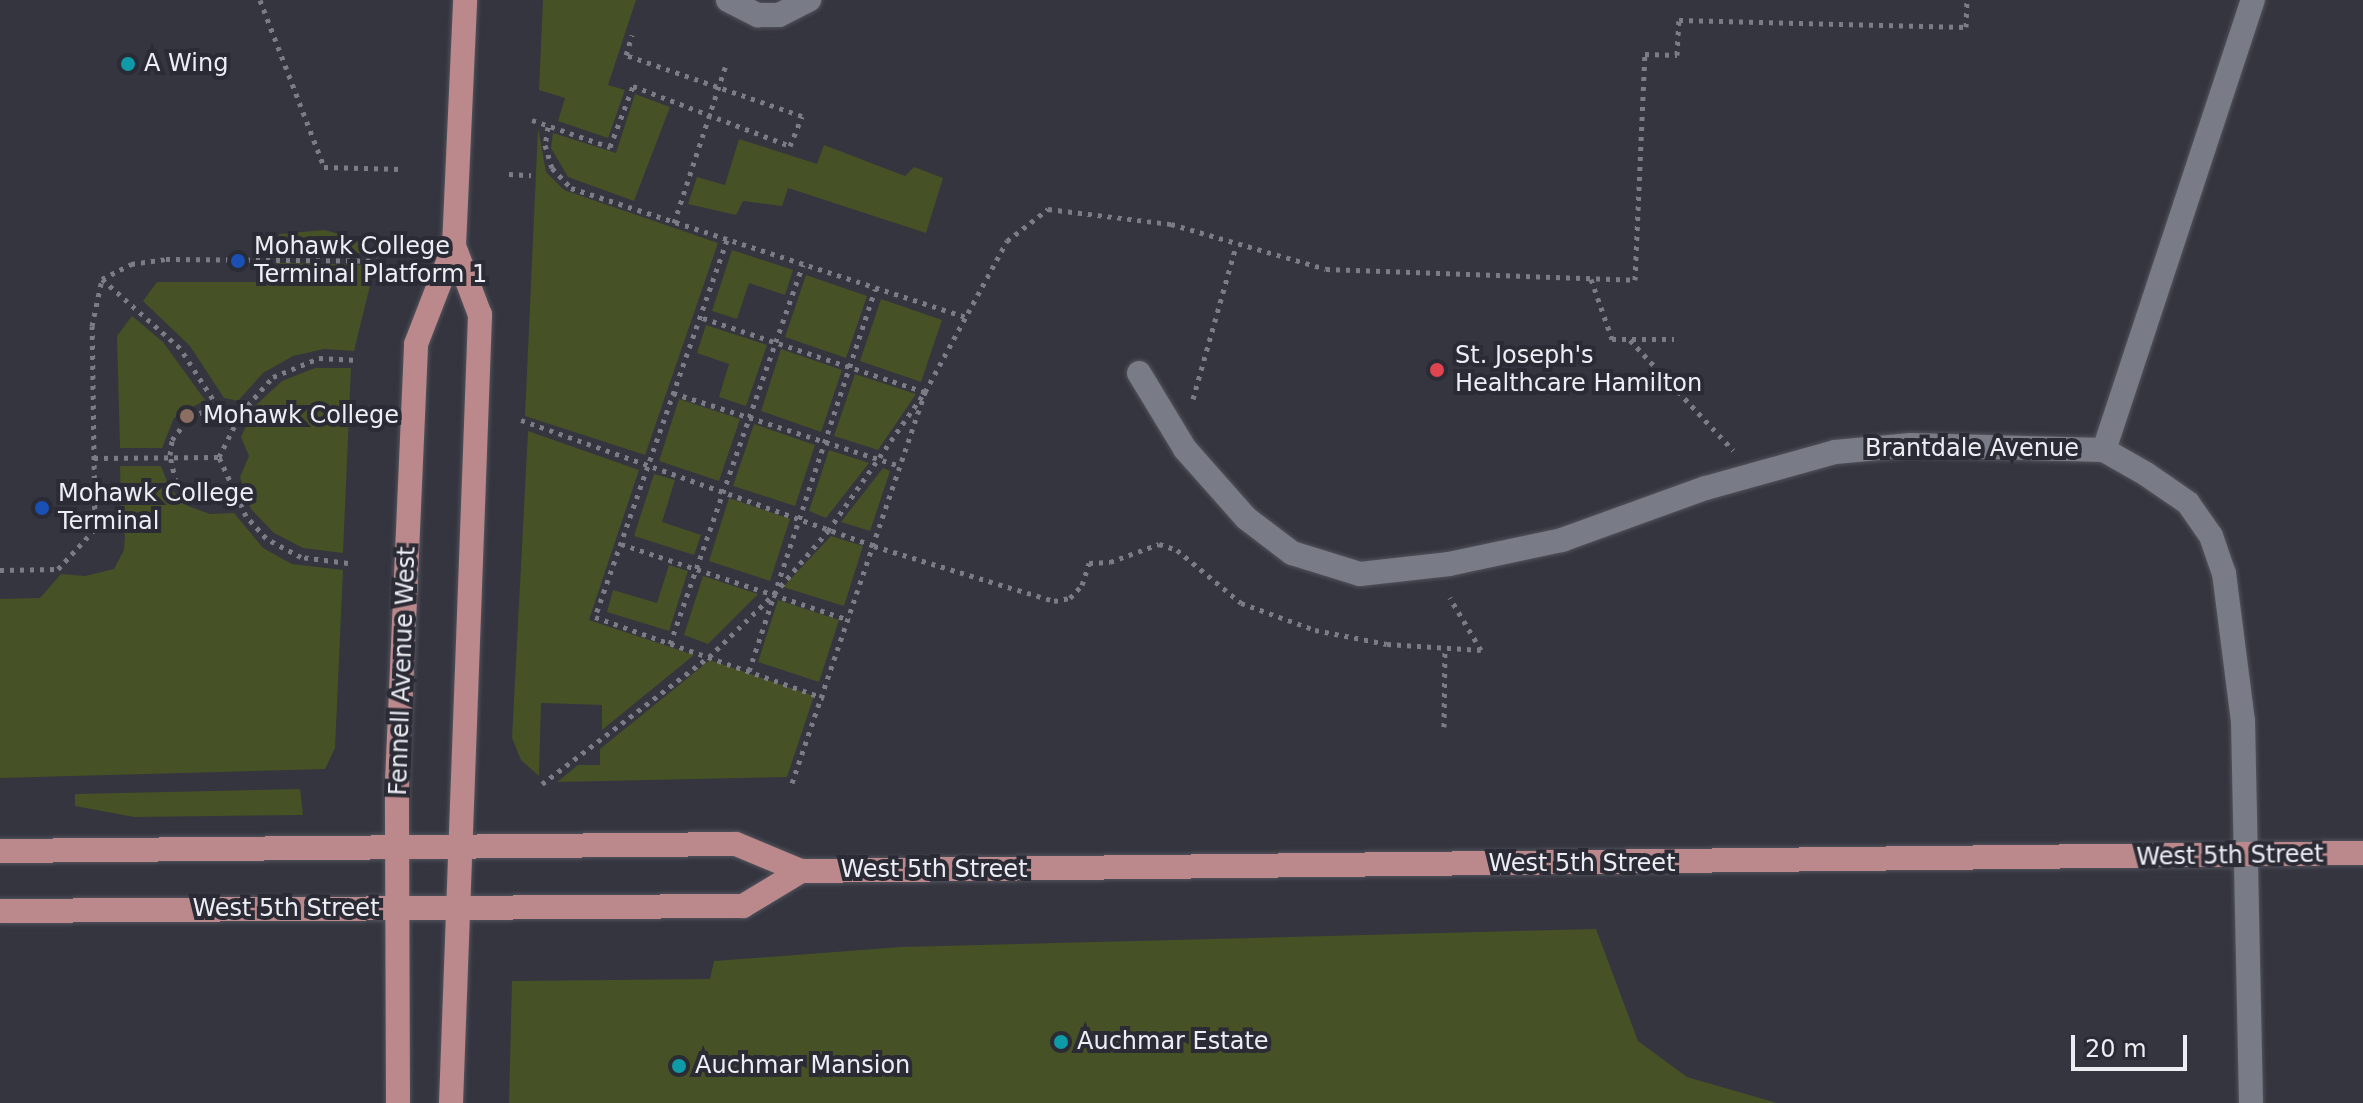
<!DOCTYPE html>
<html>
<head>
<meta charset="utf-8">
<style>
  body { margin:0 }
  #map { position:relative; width:2363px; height:1103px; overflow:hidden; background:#34353f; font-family:"DejaVu Sans",sans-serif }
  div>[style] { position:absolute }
  .green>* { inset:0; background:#465125 }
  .path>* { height:5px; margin-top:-2.5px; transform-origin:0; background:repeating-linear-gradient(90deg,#7b7c85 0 4px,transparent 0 10px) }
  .roads { filter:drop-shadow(0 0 2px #52535c) drop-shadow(0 0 2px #52535c) }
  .minor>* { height:24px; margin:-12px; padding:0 12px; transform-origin:12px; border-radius:12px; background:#797b86 }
  .major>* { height:24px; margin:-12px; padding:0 12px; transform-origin:12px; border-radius:12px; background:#bb888b }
  .dots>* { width:22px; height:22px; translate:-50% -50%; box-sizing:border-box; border:4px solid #2a2b35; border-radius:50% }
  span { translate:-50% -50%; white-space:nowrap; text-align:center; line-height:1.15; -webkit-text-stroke:8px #2a2b35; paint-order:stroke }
  .poi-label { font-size:24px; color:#edeef4 }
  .left { translate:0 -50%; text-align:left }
  .street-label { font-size:24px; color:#edeef4 }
  .scale { position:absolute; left:2071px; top:1035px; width:116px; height:36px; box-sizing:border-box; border:4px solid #edeef4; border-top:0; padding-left:10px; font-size:24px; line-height:28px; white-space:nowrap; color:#edeef4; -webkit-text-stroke:6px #2a2b35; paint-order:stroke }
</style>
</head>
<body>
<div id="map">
  <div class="green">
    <i style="clip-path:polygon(543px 0,636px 0,608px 85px,625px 90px,608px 138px,558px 121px,565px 98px,539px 90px)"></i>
    <i style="clip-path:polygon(635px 94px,670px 107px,634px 201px,568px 177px,551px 148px,553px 133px,616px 153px)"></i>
    <i style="clip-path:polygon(538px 128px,546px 172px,564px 190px,718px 243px,645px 455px,525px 416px)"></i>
    <i style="clip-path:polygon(739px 139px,817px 164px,824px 145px,905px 176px,914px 167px,943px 178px,926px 233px,788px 188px,782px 206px,743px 201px,736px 215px,688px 204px,697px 177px,725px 185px)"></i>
    <i style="clip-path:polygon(324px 230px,351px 237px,377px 253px,278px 253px,279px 234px)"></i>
    <i style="clip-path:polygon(732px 250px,793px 270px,785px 295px,749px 283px,737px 319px,712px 311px)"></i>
    <i style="clip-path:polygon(277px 263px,375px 265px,354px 351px,324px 349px,293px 356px,263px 373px,238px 401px,224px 398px,190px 346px,143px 301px,157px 282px,275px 282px)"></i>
    <i style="clip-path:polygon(806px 275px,867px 296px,846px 358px,785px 337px)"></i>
    <i style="clip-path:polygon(881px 299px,942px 320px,921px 382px,860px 361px)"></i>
    <i style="clip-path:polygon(132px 316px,163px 342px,205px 400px,174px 418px,162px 448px,120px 448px,117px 336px)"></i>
    <i style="clip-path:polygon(706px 325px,767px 345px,746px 406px,719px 397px,729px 364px,697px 353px)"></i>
    <i style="clip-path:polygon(781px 349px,842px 370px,821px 432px,761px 411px)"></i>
    <i style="clip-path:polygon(315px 368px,351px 368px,343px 553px,303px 548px,274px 533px,251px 509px,240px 477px,249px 456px,241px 437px,255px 406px,282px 381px)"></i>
    <i style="clip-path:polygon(855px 374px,916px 394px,878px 450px,834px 436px)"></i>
    <i style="clip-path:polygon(679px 399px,740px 419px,719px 481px,659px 461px)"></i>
    <i style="clip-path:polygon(754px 424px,815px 445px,795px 506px,733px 486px)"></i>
    <i style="clip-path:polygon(528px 431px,639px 470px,589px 620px,694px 655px,602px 730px,602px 705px,541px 703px,539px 776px,521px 760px,512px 738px)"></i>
    <i style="clip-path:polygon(829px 450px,869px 463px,826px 518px,809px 511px)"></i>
    <i style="clip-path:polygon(120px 466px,161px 466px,170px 489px,188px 506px,210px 514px,234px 513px,263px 548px,292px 564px,343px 570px,335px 748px,325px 769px,0 778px,0 599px,40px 598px,61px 574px,85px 576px,114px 569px,124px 550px,125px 535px,115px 513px,121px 507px)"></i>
    <i style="clip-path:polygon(883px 468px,890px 471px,870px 531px,841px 522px)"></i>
    <i style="clip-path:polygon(654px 474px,675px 480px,662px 522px,701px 535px,694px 555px,634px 536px)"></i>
    <i style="clip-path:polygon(729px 498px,790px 519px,770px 581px,709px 561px)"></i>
    <i style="clip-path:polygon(831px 536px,863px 546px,844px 606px,783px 587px)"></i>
    <i style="clip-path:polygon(669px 565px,688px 571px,669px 631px,607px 612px,613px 590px,657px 603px)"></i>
    <i style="clip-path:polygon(703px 576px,758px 594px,708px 644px,684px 635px)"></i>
    <i style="clip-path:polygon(778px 600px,839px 620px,819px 682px,758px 662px)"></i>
    <i style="clip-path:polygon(710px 660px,814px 696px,787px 777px,557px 782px,578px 765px,600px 765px,600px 749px)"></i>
    <i style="clip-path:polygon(300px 789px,303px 815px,134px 817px,75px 806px,75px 794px)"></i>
    <i style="clip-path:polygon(1596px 929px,1638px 1041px,1687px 1077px,1777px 1103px,509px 1103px,512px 981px,710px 979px,714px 961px,901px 947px)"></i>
  </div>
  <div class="path">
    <i style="left:260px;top:0;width:179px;rotate:69deg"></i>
    <i style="left:324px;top:167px;width:78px;rotate:1.5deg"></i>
    <i style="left:532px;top:120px;width:83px;rotate:19.1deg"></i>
    <i style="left:610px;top:147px;width:65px;rotate:-69.3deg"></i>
    <i style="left:633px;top:86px;width:168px;rotate:20.9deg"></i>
    <i style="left:790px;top:146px;width:32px;rotate:-68deg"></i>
    <i style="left:802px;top:116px;width:186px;rotate:-160.9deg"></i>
    <i style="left:626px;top:55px;width:21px;rotate:-73deg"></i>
    <i style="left:548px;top:127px;width:18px;rotate:99deg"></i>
    <i style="left:545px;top:145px;width:24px;rotate:73deg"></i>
    <i style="left:552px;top:168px;width:28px;rotate:46deg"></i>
    <i style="left:571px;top:188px;width:419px;rotate:18.1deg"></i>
    <i style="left:509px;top:174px;width:22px;rotate:3deg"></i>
    <i style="left:674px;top:223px;width:166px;rotate:-71.8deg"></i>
    <i style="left:727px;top:240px;width:399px;rotate:109.3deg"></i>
    <i style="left:595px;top:617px;width:243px;rotate:19.5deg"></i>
    <i style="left:1591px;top:279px;width:64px;rotate:70.7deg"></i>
    <i style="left:1612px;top:339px;width:62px"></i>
    <i style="left:1630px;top:340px;width:151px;rotate:46.9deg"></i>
    <i style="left:673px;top:393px;width:239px;rotate:17.8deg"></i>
    <i style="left:1193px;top:399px;width:159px;rotate:-74.3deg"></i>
    <i style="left:218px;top:407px;width:70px;rotate:-122.8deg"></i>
    <i style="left:180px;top:348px;width:104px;rotate:-138.5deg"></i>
    <i style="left:102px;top:279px;width:33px;rotate:-27deg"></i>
    <i style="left:131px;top:264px;width:35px;rotate:-8deg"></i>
    <i style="left:166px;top:259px;width:212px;rotate:0.5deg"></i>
    <i style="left:521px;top:420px;width:375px;rotate:19.6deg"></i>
    <i style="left:874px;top:546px;width:188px;rotate:17deg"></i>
    <i style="left:1054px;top:601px;width:16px;rotate:-11deg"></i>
    <i style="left:1070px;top:598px;width:18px;rotate:-47deg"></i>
    <i style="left:1082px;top:585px;width:23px;rotate:-72deg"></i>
    <i style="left:1089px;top:563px;width:21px;rotate:-3deg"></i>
    <i style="left:1110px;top:562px;width:52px;rotate:-20.2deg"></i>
    <i style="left:1159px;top:544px;width:19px;rotate:18deg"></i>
    <i style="left:1177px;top:550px;width:83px;rotate:39.6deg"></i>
    <i style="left:1241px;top:603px;width:79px;rotate:20deg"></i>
    <i style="left:1315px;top:630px;width:73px;rotate:11deg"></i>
    <i style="left:1387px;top:644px;width:94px;rotate:3.7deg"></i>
    <i style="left:1481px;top:650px;width:61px;rotate:-120.8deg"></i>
    <i style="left:94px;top:458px;width:125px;rotate:-0.5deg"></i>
    <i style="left:239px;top:502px;width:42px;rotate:180deg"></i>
    <i style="left:197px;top:502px;width:29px;rotate:-136deg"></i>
    <i style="left:176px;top:482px;width:28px;rotate:-103deg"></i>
    <i style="left:170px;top:455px;width:15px;rotate:-82deg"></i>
    <i style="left:172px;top:440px;width:30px;rotate:-53deg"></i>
    <i style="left:190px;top:416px;width:29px;rotate:-18deg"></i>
    <i style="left:218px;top:407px;width:24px;rotate:15deg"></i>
    <i style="left:621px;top:544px;width:241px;rotate:18.4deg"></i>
    <i style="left:348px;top:563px;width:47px;rotate:-172.7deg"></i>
    <i style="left:301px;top:557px;width:40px;rotate:-152deg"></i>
    <i style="left:266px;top:538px;width:30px;rotate:-132deg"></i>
    <i style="left:246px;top:516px;width:65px;rotate:-114.6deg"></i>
    <i style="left:219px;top:457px;width:49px;rotate:-63.4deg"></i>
    <i style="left:241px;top:413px;width:48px;rotate:-48.4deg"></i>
    <i style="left:273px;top:377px;width:50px;rotate:-22.4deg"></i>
    <i style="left:319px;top:358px;width:39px;rotate:3deg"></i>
    <i style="left:0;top:570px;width:58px;rotate:-1deg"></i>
    <i style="left:58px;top:569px;width:54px;rotate:-47.2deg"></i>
    <i style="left:95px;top:529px;width:203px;rotate:-90.8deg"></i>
    <i style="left:92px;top:326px;width:48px;rotate:-78deg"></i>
    <i style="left:670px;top:644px;width:402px;rotate:-70.7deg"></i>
    <i style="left:749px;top:671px;width:402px;rotate:-71.7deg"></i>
    <i style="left:1444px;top:727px;width:79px;rotate:-89.3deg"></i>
    <i style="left:792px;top:783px;width:413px;rotate:-71.2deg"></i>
    <i style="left:925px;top:392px;width:172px;rotate:-61.5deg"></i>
    <i style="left:1007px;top:241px;width:52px;rotate:-38deg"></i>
    <i style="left:1048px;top:209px;width:124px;rotate:7deg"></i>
    <i style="left:1171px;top:224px;width:161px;rotate:16.2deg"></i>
    <i style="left:1326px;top:269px;width:309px;rotate:2deg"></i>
    <i style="left:1635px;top:280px;width:226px;rotate:-87.5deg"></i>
    <i style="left:1645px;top:54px;width:32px;rotate:2deg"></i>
    <i style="left:1677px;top:55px;width:35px;rotate:-87deg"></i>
    <i style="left:1679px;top:20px;width:287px;rotate:1.4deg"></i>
    <i style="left:1966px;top:27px;width:27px;rotate:-88deg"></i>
    <i style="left:542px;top:784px;width:210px;rotate:-37.3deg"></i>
    <i style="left:709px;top:657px;width:91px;rotate:-44.1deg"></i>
    <i style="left:774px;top:594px;width:83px;rotate:-49.4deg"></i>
    <i style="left:828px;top:531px;width:169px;rotate:-55.1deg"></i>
    <i style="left:925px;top:392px;width:237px;rotate:-161.6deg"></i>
  </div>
  <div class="roads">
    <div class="minor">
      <i style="left:728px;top:0;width:34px;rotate:27deg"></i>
      <i style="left:758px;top:15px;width:21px"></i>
      <i style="left:779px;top:15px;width:34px;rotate:-27deg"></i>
      <i style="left:1139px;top:373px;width:89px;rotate:58.8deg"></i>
      <i style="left:1185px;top:449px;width:92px;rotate:48.5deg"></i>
      <i style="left:1246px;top:518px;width:58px;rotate:37.3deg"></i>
      <i style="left:1292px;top:553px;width:71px;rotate:17.2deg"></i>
      <i style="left:1360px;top:574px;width:90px;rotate:-6.4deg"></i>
      <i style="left:1449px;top:564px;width:116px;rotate:-12deg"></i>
      <i style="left:1562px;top:540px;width:153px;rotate:-19.9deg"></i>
      <i style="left:1706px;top:488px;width:134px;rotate:-15.6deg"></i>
      <i style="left:1835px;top:452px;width:76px;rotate:-5.3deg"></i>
      <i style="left:1911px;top:445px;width:193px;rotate:1.5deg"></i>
      <i style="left:2104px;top:450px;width:48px;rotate:29.7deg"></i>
      <i style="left:2146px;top:474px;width:51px;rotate:34.6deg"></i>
      <i style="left:2188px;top:503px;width:40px;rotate:55.1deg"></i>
      <i style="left:2211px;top:536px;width:39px;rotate:71deg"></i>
      <i style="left:2224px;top:573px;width:149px;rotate:82.7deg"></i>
      <i style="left:2243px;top:721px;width:382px;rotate:88.8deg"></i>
      <i style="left:2104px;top:450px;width:474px;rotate:-71.7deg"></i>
    </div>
    <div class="major">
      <i style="left:0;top:851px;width:736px;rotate:-0.54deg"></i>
      <i style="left:736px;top:844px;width:70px;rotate:22.6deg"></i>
      <i style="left:801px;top:871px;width:1562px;rotate:-0.66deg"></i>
      <i style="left:0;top:911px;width:743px;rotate:-0.39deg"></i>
      <i style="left:743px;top:906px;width:68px;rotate:-31.1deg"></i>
      <i style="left:398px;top:1103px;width:321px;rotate:-90.2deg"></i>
      <i style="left:397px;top:782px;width:438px;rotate:-87.5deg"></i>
      <i style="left:416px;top:344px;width:105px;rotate:-68.8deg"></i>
      <i style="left:454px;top:246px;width:246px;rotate:-87.4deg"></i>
      <i style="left:451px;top:1103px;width:789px;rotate:-87.89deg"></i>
      <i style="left:480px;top:315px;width:74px;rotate:-110.6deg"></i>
    </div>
  </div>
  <div class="dots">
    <i style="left:128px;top:64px;background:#0f9aa8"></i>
    <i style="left:238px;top:261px;background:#1a4fb4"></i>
    <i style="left:1437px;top:370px;background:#e0444e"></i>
    <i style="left:187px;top:416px;background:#8d6e63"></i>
    <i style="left:42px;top:508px;background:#1a4fb4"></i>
    <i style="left:1061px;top:1042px;background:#0f9aa8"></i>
    <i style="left:679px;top:1066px;background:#0f9aa8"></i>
  </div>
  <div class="poi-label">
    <span class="left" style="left:144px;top:64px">A Wing</span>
    <span class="left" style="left:254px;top:261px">Mohawk College<br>Terminal Platform 1</span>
    <span class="left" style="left:1455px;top:370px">St. Joseph's<br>Healthcare Hamilton</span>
    <span class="left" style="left:203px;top:416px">Mohawk College</span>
    <span class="left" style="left:58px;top:508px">Mohawk College<br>Terminal</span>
    <span class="left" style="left:1077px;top:1042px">Auchmar Estate</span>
    <span class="left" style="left:695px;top:1066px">Auchmar Mansion</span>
  </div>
  <div class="street-label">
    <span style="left:1972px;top:449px">Brantdale Avenue</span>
    <span style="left:403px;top:671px;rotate:-88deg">Fennell Avenue West</span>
    <span style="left:2230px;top:856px;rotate:-1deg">West 5th Street</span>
    <span style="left:1582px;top:864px">West 5th Street</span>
    <span style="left:934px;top:870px">West 5th Street</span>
    <span style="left:286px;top:909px">West 5th Street</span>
  </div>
  <div class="scale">20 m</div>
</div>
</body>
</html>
